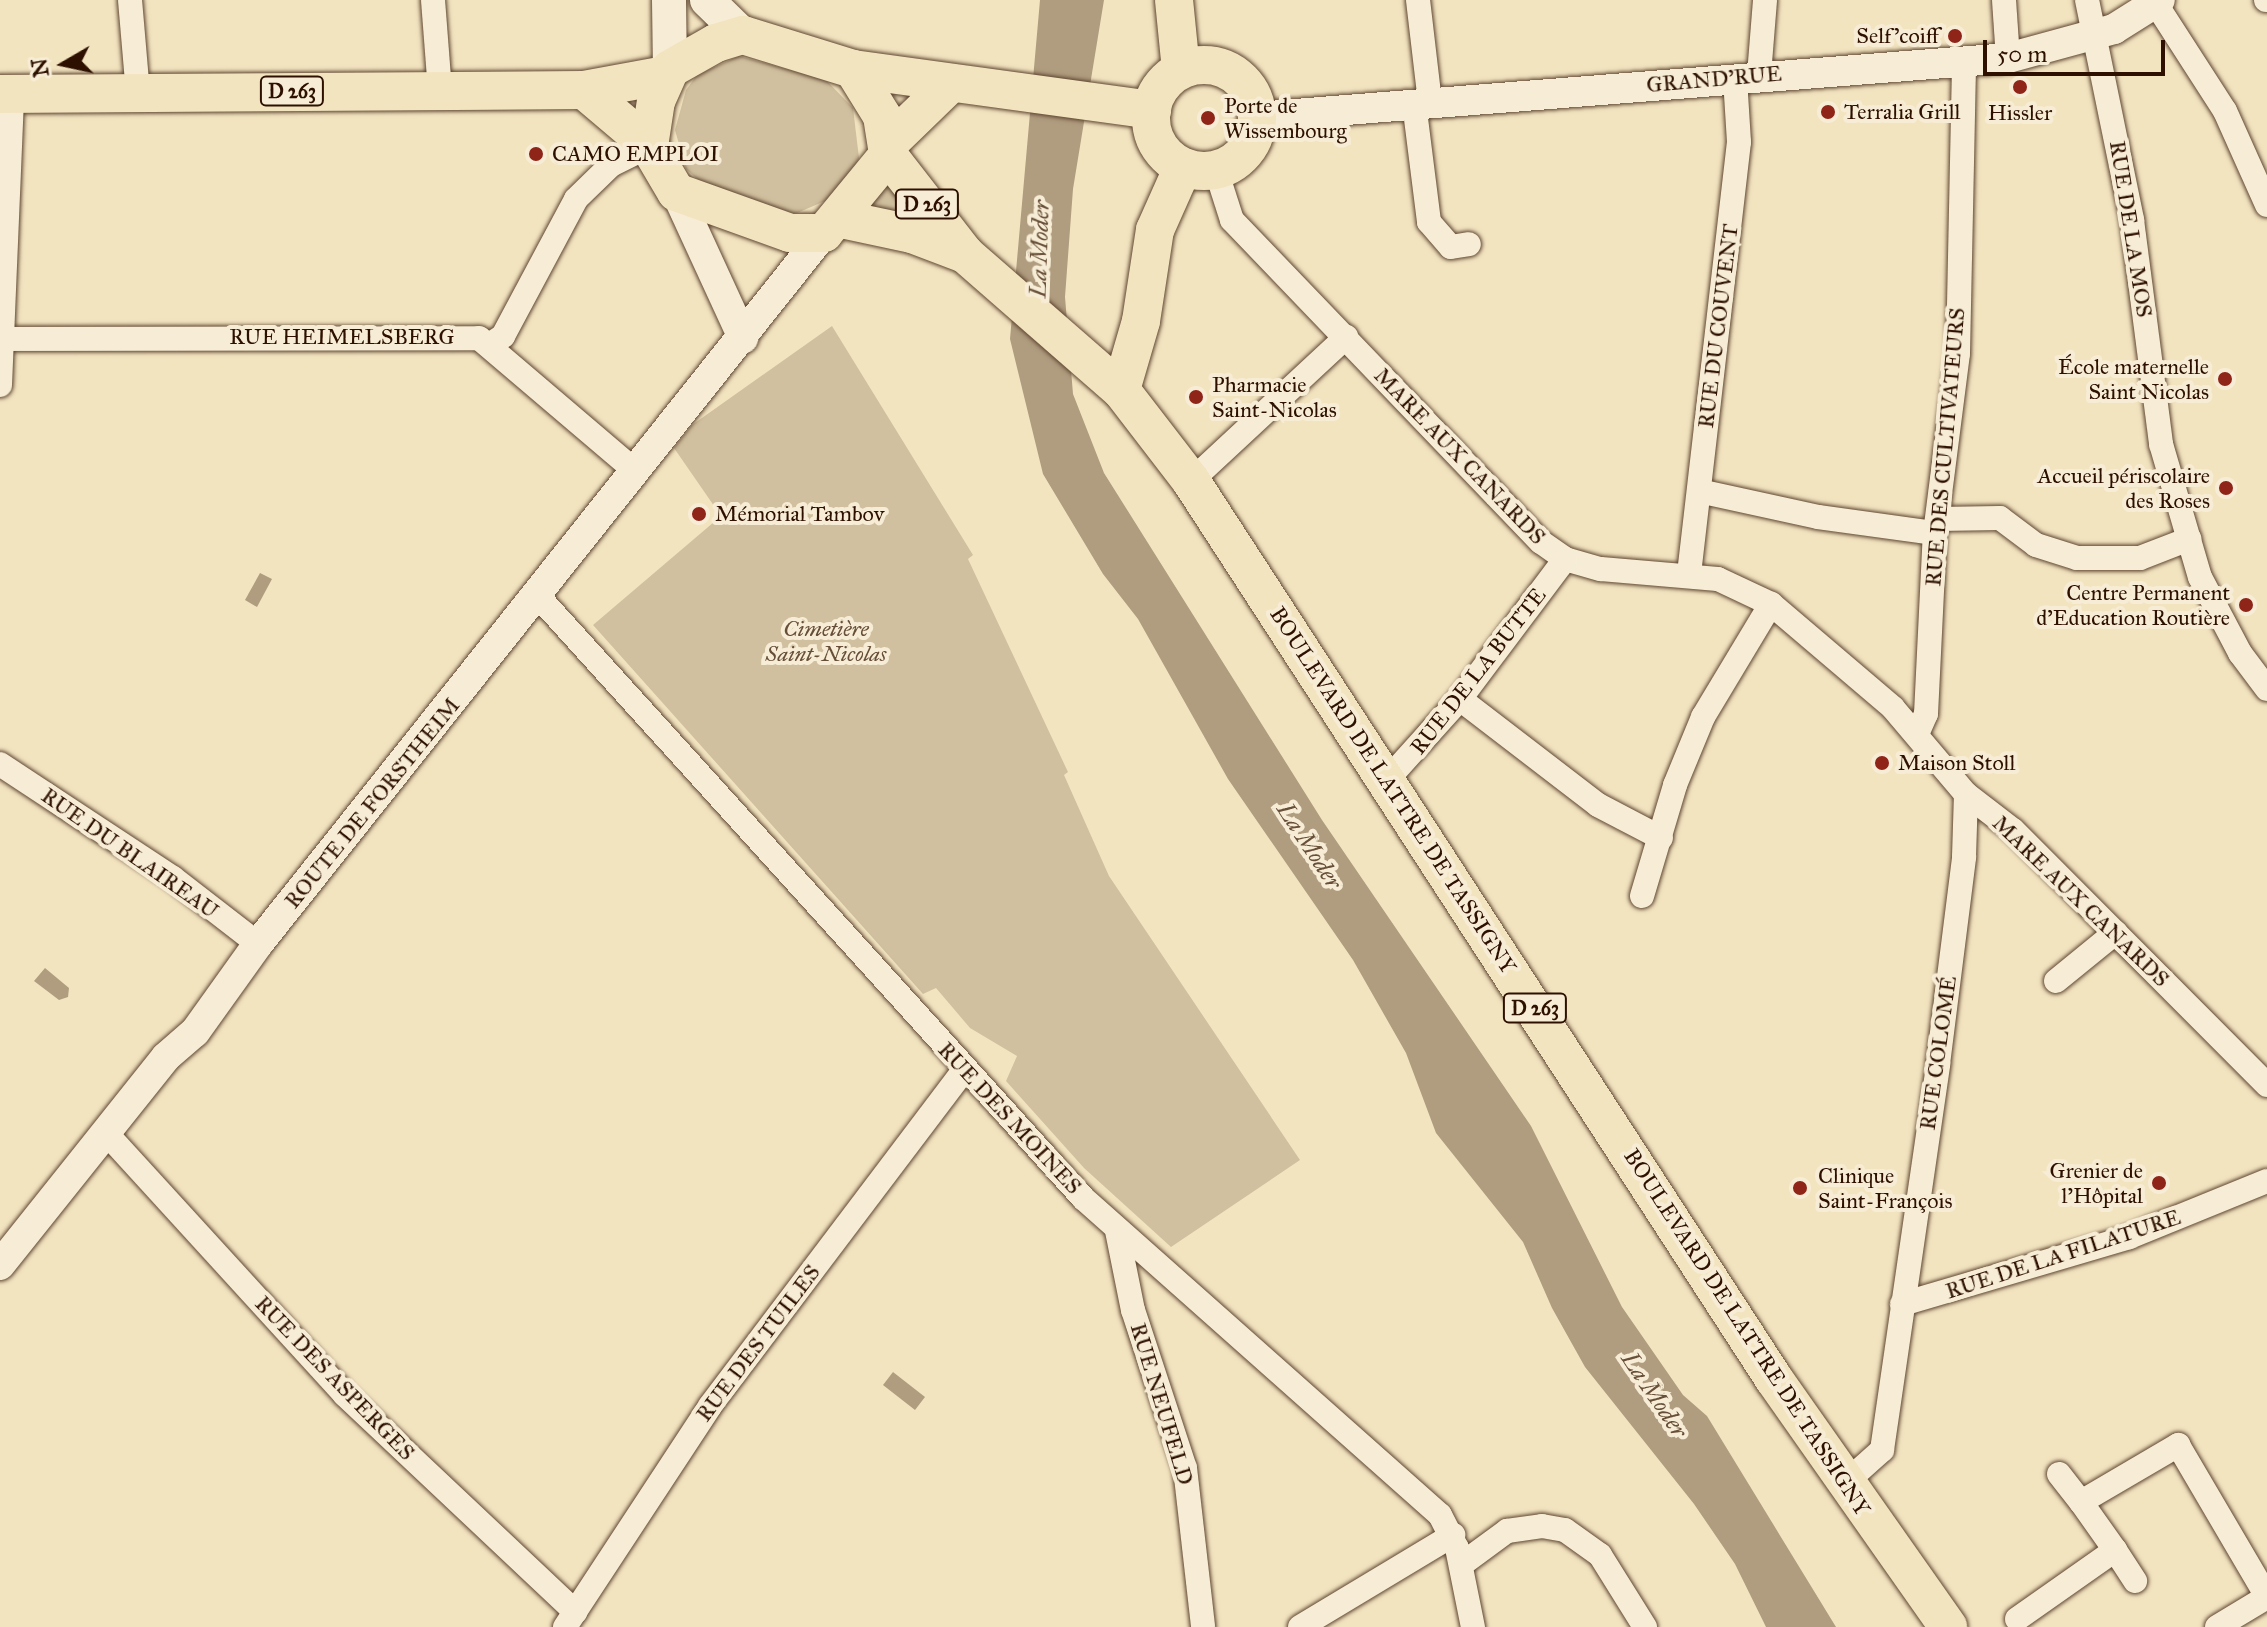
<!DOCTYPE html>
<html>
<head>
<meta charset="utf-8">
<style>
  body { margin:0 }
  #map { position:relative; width:2267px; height:1627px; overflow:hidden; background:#f3e4c0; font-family:"IM FELL Great Primer",serif }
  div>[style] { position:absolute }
  .green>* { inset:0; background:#d1c09f }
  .water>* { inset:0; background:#b09c7f }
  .roads { filter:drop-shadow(0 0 2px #5e4530) drop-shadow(0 0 2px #5e4530) }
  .minor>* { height:24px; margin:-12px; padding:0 12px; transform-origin:12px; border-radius:12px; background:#f7edd6 }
  .tertiary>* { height:30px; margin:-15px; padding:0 15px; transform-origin:15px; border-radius:15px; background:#f7edd6 }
  .secondary>* { height:34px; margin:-17px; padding:0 17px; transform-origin:17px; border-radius:17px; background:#f7edd6 }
  .primary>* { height:38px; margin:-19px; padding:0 19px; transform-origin:19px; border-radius:19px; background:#f3e4c0 }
  .primary>.ring { margin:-19px; padding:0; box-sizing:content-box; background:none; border:38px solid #f3e4c0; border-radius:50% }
  .dots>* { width:22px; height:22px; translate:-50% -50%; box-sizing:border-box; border:4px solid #f7edd6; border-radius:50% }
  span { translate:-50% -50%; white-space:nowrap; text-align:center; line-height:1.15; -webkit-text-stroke:8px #f7edd6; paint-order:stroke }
  .shield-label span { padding:2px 6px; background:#f7edd6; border:2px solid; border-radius:6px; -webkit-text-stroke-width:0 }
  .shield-label { font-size:20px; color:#2d1000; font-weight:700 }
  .poi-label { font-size:22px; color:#2d1000 }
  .right { translate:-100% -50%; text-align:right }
  .left { translate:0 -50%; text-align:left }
  .street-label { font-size:22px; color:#2d1000 }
  .park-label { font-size:22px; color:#664e38; font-style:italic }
  .water-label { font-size:24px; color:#684f39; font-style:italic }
  .north { position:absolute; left:24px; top:24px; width:80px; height:80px; -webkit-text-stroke:6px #f7edd6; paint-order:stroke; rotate:261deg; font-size:22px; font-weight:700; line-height:32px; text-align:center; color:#2d1000 }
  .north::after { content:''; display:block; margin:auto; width:28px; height:36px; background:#2d1000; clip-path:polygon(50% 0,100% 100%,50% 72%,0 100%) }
  .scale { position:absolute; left:1983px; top:40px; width:182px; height:36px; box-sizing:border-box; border:4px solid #2d1000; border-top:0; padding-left:10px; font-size:24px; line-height:28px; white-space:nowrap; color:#2d1000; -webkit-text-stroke:6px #f7edd6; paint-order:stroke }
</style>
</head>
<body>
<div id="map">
  <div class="green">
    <i style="clip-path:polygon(739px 56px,826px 80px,853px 108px,859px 158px,855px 171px,832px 198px,797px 213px,782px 213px,703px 184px,686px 169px,675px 130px,686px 90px,697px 75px)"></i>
    <i style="clip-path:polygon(894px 173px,917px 210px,908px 218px,867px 207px)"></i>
    <i style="clip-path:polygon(832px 326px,973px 555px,968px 559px,1068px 772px,1064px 775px,1109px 876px,1300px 1160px,1171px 1247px,1084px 1168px,1006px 1081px,1017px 1056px,970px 1028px,936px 988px,923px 994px,593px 625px,721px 516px,674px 448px,692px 425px)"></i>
  </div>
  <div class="water">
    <i style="clip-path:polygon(1040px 0,1104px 0,1073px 189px,1065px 297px,1073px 394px,1104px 473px,1322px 820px,1531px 1126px,1622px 1307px,1683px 1395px,1707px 1416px,1836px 1627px,1766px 1627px,1735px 1564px,1694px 1504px,1585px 1367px,1552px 1308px,1523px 1242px,1436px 1133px,1406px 1053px,1353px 960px,1228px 779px,1138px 619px,1103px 574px,1043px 474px,1010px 339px)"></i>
    <i style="clip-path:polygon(260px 573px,272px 579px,257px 607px,245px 600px)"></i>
    <i style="clip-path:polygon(45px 968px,69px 988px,68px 997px,59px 1000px,34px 981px)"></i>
    <i style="clip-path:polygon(893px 1372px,925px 1397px,915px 1410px,883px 1385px)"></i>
  </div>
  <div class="roads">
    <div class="minor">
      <i style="left:130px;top:0;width:93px;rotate:85.1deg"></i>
      <i style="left:433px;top:0;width:90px;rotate:85.6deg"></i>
      <i style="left:1418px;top:0;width:103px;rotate:83.3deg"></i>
      <i style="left:2004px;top:0;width:58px;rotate:86.1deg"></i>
      <i style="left:2087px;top:0;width:225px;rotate:78.4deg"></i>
      <i style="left:2132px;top:220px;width:226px;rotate:82.6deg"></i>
      <i style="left:2161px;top:444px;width:139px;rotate:73.7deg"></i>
      <i style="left:2200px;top:577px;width:86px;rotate:62.2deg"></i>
      <i style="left:2240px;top:653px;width:45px;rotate:53.1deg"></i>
      <i style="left:2266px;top:0;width:1px"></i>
      <i style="left:2156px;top:4px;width:127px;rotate:57.2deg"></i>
      <i style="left:2225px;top:111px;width:103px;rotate:65.9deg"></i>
      <i style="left:1759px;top:75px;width:75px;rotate:-85.4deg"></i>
      <i style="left:1414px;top:103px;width:120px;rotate:82.8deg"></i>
      <i style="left:1429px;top:222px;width:33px;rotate:49deg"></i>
      <i style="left:1451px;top:247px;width:18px;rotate:-9deg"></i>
      <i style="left:1216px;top:170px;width:52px;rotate:72.3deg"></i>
      <i style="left:1232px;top:220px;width:446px;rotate:46.2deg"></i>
      <i style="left:1541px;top:542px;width:29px;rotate:35deg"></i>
      <i style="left:1565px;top:559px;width:37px;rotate:16deg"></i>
      <i style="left:1601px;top:569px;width:117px;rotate:4.9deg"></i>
      <i style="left:1718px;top:579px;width:59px;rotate:25.3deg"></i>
      <i style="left:1771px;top:604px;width:160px;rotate:40.4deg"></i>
      <i style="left:1893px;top:708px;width:113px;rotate:49.7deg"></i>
      <i style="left:1966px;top:794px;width:59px;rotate:37.5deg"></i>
      <i style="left:2013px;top:830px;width:360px;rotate:45.1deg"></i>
      <i style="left:0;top:339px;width:479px;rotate:-0.1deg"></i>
      <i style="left:479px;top:338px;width:205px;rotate:40.4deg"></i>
      <i style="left:489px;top:345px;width:17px;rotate:-33deg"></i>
      <i style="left:503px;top:336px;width:155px;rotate:-61.9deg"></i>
      <i style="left:576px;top:199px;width:49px;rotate:-44.2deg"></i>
      <i style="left:611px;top:165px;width:42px;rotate:-26.6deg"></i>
      <i style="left:0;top:385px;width:291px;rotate:-87.6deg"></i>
      <i style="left:1191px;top:481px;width:212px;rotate:-42.9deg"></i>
      <i style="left:1699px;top:491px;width:122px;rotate:12.3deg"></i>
      <i style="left:1818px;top:517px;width:118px;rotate:7.8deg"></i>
      <i style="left:1938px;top:519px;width:62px;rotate:-0.9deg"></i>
      <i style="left:2000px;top:518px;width:45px;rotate:36.9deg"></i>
      <i style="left:2036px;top:545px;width:43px;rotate:17.6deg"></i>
      <i style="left:2077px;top:558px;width:63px"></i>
      <i style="left:2140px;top:558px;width:53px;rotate:-21.2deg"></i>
      <i style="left:1689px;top:574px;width:435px;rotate:-83.4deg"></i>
      <i style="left:1739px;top:142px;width:64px;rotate:-93.6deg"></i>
      <i style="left:538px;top:596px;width:812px;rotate:47.84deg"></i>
      <i style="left:1083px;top:1198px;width:477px;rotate:41.6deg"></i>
      <i style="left:1440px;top:1515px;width:37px;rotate:63deg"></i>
      <i style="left:1457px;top:1548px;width:81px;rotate:78.6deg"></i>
      <i style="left:1460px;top:699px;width:174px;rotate:37.5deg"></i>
      <i style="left:1598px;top:805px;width:71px;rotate:27.6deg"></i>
      <i style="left:1917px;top:734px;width:22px;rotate:-66deg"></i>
      <i style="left:1926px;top:714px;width:181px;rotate:-87.2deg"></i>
      <i style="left:1935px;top:533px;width:181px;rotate:-82.7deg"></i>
      <i style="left:1958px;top:353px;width:292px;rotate:-88.8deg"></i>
      <i style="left:0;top:764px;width:207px;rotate:33.4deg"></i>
      <i style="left:173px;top:878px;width:108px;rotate:37.8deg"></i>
      <i style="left:1387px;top:780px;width:109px;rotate:-48deg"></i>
      <i style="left:1460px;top:699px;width:175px;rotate:-53.1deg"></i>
      <i style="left:1642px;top:896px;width:116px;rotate:-73.4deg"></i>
      <i style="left:1675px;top:785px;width:74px;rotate:-67.6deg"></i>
      <i style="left:1703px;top:717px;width:132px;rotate:-59deg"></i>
      <i style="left:2056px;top:981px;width:77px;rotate:-39.2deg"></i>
      <i style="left:107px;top:1134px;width:352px;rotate:47.6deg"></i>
      <i style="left:344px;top:1394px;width:318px;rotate:43.3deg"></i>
      <i style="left:1117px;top:1231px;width:81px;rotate:78.6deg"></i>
      <i style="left:1133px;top:1310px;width:166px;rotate:71.8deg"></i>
      <i style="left:1185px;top:1468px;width:160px;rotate:83.5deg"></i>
      <i style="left:1902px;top:1304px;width:237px;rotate:-16.4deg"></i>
      <i style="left:2129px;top:1237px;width:149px;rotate:-22.1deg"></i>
      <i style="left:2059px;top:1474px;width:36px;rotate:52deg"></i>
      <i style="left:1844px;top:1484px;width:51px;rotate:-41.8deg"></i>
      <i style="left:1882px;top:1450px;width:390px;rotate:-81.7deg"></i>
      <i style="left:1938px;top:1064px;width:209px;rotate:-82.8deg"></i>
      <i style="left:1964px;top:857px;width:63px;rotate:-88.2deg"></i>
      <i style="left:2115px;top:1550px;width:37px;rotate:57deg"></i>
      <i style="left:1462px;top:1564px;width:56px;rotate:-36.3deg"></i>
      <i style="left:1507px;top:1531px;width:35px;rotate:-8deg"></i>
      <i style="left:1542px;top:1526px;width:23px;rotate:10deg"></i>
      <i style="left:1565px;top:1530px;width:43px;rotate:35.5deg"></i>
      <i style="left:1600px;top:1555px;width:85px;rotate:58deg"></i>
      <i style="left:2017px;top:1619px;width:120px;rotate:-35.1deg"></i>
      <i style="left:2115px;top:1550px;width:59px;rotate:-125.3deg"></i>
      <i style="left:2081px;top:1502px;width:113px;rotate:-30.4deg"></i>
      <i style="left:2178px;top:1445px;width:176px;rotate:59.6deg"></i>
      <i style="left:565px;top:1627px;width:264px;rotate:-56.7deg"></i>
      <i style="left:710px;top:1406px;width:423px;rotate:-52.9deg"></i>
      <i style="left:1300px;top:1627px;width:179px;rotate:-31deg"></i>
      <i style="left:2217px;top:1627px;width:58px;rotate:-31deg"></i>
    </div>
    <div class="tertiary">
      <i style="left:1257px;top:117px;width:753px;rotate:-4.49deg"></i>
      <i style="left:2008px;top:58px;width:110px;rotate:-15.3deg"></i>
      <i style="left:2114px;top:29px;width:54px;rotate:-32.2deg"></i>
      <i style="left:676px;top:192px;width:161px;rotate:65.3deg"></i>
      <i style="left:0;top:1265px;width:266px;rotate:-51.4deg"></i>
      <i style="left:166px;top:1057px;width:38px;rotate:-41deg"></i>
      <i style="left:195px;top:1032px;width:108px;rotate:-54.4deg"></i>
      <i style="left:258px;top:944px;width:909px;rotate:-51.48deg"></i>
    </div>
    <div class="secondary">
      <i style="left:669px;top:0;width:69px;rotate:89.2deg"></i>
      <i style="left:707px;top:0;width:50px;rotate:44.2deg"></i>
    </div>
    <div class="primary">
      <i style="left:1174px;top:0;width:70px;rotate:84.3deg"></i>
      <i class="ring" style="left:1151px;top:65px;width:68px;height:68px"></i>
      <i style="left:853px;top:69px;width:55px;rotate:58.3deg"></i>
      <i style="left:882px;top:116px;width:39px;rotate:81deg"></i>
      <i style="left:888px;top:155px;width:101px;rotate:129.4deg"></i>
      <i style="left:824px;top:233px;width:34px;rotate:180deg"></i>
      <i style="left:790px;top:233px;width:121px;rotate:-160.2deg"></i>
      <i style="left:676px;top:192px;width:53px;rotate:-120.4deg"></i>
      <i style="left:649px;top:146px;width:46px;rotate:-81.2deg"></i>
      <i style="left:656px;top:101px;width:35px;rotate:-66deg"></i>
      <i style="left:670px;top:69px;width:53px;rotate:-29.5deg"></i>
      <i style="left:716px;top:43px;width:28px;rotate:-17deg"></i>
      <i style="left:743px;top:35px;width:115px;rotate:17.2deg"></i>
      <i style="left:853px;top:69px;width:302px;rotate:7.8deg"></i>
      <i style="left:584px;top:90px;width:85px;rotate:40.2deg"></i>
      <i style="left:0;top:94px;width:584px;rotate:-0.39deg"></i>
      <i style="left:584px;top:90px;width:83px;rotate:-10.4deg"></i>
      <i style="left:890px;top:142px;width:85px;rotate:-44deg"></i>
      <i style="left:888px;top:155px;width:125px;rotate:52.1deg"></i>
      <i style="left:841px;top:219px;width:73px;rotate:11.9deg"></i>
      <i style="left:912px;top:234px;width:57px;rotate:20.7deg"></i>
      <i style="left:965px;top:254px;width:207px;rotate:41.1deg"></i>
      <i style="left:1121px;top:390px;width:115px;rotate:52.4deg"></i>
      <i style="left:1191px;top:481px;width:1071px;rotate:57.01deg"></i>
      <i style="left:1774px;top:1379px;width:303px;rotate:54.9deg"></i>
      <i style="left:1121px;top:390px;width:72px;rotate:-73.8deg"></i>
      <i style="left:1141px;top:321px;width:92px;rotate:-81.3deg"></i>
      <i style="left:1155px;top:230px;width:69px;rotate:-66deg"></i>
    </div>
  </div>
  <div class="dots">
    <i style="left:1955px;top:36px;background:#8f2418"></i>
    <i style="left:2020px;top:87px;background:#8f2418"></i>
    <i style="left:1828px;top:112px;background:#8f2418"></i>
    <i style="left:1208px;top:118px;background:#8f2418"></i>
    <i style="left:536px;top:154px;background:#8f2418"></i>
    <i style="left:2225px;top:379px;background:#8f2418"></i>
    <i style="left:1196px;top:397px;background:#8f2418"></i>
    <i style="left:2226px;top:488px;background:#8f2418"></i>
    <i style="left:699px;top:514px;background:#8f2418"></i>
    <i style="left:2246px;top:605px;background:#8f2418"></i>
    <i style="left:1882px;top:763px;background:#8f2418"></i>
    <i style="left:2159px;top:1183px;background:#8f2418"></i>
    <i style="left:1800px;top:1188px;background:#8f2418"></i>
  </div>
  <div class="shield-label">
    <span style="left:292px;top:91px">D 263</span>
    <span style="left:927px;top:204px">D 263</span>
    <span style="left:1535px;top:1008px">D 263</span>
  </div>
  <div class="poi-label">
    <span class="right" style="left:1939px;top:36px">Self'coiff</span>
    <span class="left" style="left:1224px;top:118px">Porte de<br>Wissembourg</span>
    <span class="left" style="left:1844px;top:112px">Terralia Grill</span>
    <span style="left:2020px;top:113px">Hissler</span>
    <span class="left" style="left:552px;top:154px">CAMO EMPLOI</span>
    <span class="right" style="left:2209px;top:379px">École maternelle<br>Saint Nicolas</span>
    <span class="left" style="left:1212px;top:397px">Pharmacie<br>Saint-Nicolas</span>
    <span class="right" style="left:2210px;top:488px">Accueil périscolaire<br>des Roses</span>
    <span class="left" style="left:715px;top:514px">Mémorial Tambov</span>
    <span class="right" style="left:2230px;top:605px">Centre Permanent<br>d'Education Routière</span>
    <span class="left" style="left:1898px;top:763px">Maison Stoll</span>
    <span class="right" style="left:2143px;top:1183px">Grenier de<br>l'Hôpital</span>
    <span class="left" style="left:1818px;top:1188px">Clinique<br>Saint-François</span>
  </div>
  <div class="street-label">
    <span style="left:1714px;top:79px;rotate:-5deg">GRAND'RUE</span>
    <span style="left:2131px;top:229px;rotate:81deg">RUE DE LA MOS</span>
    <span style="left:1718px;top:326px;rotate:-83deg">RUE DU COUVENT</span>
    <span style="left:342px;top:337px">RUE HEIMELSBERG</span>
    <span style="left:1945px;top:447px;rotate:-85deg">RUE DES CULTIVATEURS</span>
    <span style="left:1460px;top:456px;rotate:46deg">MARE AUX CANARDS</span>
    <span style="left:1478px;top:671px;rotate:-52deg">RUE DE LA BUTTE</span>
    <span style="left:1393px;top:790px;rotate:57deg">BOULEVARD DE LATTRE DE TASSIGNY</span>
    <span style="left:372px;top:803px;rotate:-51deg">ROUTE DE FORSTHEIM</span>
    <span style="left:130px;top:853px;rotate:35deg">RUE DU BLAIREAU</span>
    <span style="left:2081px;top:901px;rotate:44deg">MARE AUX CANARDS</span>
    <span style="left:1938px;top:1053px;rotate:-82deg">RUE COLOMÉ</span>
    <span style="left:1010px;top:1118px;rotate:47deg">RUE DES MOINES</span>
    <span style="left:2063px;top:1254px;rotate:-18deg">RUE DE LA FILATURE</span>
    <span style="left:1747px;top:1332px;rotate:57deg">BOULEVARD DE LATTRE DE TASSIGNY</span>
    <span style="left:758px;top:1343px;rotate:-53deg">RUE DES TUILES</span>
    <span style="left:335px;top:1378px;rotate:46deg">RUE DES ASPERGES</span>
    <span style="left:1162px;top:1404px;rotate:73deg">RUE NEUFELD</span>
  </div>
  <div class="park-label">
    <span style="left:826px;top:641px">Cimetière<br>Saint-Nicolas</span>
  </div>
  <div class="water-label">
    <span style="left:1040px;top:249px;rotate:-88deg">La Moder</span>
    <span style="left:1309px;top:846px;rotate:57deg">La Moder</span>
    <span style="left:1654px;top:1395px;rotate:56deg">La Moder</span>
  </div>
  <div class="north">N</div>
  <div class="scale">50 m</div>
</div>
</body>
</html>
